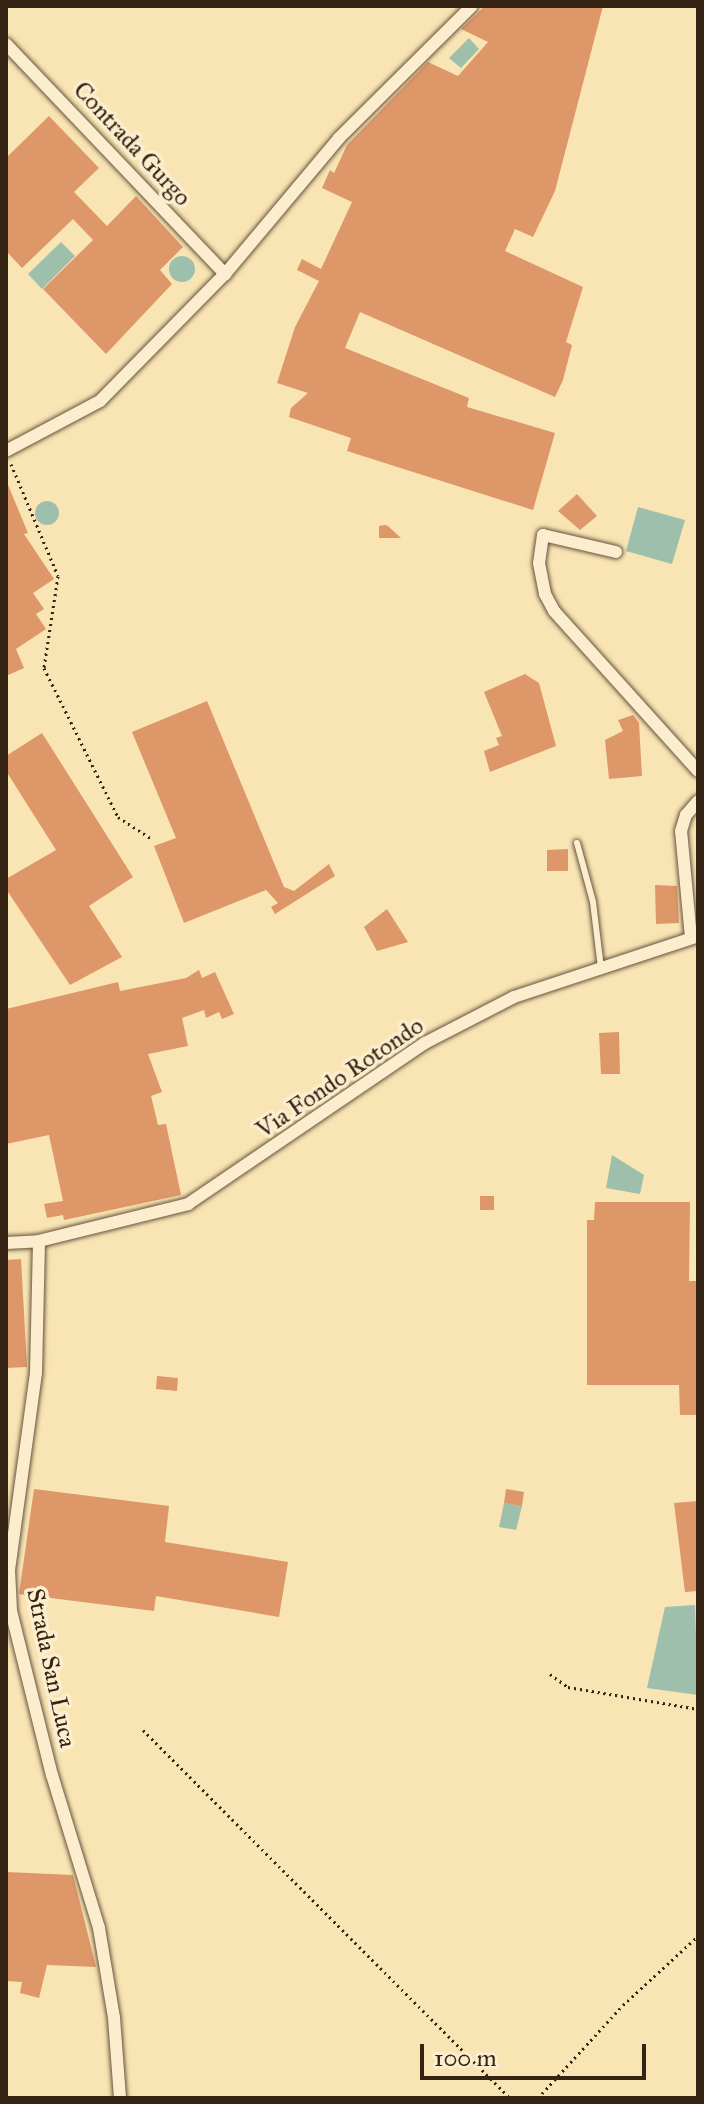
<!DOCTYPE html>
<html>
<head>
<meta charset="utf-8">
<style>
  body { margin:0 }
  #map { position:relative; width:704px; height:2104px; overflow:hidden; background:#f9e4b4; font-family:"IM FELL Great Primer",serif }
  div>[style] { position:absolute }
  .water>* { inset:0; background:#9ebfac }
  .round { border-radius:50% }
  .building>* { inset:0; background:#dd9768 }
  .path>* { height:3px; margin-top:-1.5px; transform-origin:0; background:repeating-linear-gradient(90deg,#352414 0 2px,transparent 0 6px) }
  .roads { filter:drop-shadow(0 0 2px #66543c) drop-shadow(0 0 2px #66543c) }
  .service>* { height:6px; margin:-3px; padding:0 3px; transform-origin:3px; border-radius:3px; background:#fbedce }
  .minor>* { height:12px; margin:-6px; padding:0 6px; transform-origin:6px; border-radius:6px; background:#fbedce }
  span { translate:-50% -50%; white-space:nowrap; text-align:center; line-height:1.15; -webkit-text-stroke:7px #fbedce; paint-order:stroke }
  .street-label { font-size:24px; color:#352414 }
  .frame { position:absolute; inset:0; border:8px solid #352414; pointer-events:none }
  .scale { position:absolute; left:420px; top:2044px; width:226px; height:36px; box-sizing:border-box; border:4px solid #352414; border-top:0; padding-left:10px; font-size:24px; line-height:28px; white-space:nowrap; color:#352414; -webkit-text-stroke:6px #fbedce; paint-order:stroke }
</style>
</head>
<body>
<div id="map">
  <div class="water">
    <i style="clip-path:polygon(469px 38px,479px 49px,461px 68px,449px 58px)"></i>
    <i style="clip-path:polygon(61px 242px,75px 256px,42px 289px,28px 274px)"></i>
    <i class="round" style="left:169px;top:256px;width:26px;height:26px"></i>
    <i class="round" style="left:35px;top:501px;width:24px;height:24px"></i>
    <i style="clip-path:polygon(638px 507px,685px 520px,672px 564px,626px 551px)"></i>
    <i style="clip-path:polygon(612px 1155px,644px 1175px,640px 1194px,606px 1188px)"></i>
    <i style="clip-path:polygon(504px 1503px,522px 1506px,516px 1530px,499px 1527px)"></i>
    <i style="clip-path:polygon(695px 1605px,698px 1695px,647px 1688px,665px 1607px)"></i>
  </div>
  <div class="building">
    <i style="clip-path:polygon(485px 6px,603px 6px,555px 191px,533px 237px,515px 229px,505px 251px,583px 287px,566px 342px,572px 345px,563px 380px,555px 397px,360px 312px,345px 348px,469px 398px,467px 407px,555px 433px,533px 510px,347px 451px,351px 438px,289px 417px,291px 408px,308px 393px,277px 383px,295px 327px,319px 281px,297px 270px,302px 259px,321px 269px,352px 202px,322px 188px,330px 170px,334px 173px,347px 145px,428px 62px,458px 76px,488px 42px,461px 29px)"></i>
    <i style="clip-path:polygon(49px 116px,99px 168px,74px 192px,107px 226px,136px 196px,183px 247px,160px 270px,172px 284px,106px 354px,43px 289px,93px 240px,73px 219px,22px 268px,6px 251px,6px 158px)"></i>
    <i style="clip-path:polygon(6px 480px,28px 533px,24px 534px,54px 579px,33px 593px,44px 609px,36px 614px,46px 629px,16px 649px,24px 668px,6px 676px)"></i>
    <i style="clip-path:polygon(577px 494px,597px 516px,580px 530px,558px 511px)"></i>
    <i style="clip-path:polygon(385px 525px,388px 526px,401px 538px,379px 538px,379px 526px)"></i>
    <i style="clip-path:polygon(525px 674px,539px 683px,556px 746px,490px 772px,484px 751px,499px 745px,496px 738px,502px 736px,484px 692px)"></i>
    <i style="clip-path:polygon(207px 701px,284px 887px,294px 891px,329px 864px,335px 876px,275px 914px,271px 907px,278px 903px,266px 890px,184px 923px,154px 846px,176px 838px,132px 732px)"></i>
    <i style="clip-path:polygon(633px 715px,639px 723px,642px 776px,609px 779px,605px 740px,623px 731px,618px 720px)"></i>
    <i style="clip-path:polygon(42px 733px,133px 877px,89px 906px,122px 957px,70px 985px,6px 889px,6px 879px,56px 850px,6px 771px,6px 756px)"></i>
    <i style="clip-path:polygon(568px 849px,568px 871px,547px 871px,547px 850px)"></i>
    <i style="clip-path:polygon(655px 885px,677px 886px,679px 923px,656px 924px)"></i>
    <i style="clip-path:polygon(387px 909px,408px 942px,377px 951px,364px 927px)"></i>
    <i style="clip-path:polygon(199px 970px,202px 978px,215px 972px,234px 1014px,222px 1019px,219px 1012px,206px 1018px,204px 1010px,182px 1018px,188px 1046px,148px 1054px,162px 1092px,151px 1096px,158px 1125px,166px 1124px,181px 1195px,64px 1220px,63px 1215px,47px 1218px,44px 1204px,63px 1201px,49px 1135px,6px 1144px,6px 1009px,118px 982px,120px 991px,186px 978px)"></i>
    <i style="clip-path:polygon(619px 1032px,620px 1074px,601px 1074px,599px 1033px)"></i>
    <i style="clip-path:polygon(480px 1196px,494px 1196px,494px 1210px,480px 1210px)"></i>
    <i style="clip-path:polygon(595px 1202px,690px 1202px,689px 1281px,698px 1281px,698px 1415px,680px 1415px,679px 1385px,587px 1385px,587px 1220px,594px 1220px)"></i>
    <i style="clip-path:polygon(21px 1259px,27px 1367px,6px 1368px,6px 1260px)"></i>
    <i style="clip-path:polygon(157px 1376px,178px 1378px,177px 1391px,156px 1389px)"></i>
    <i style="clip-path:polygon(34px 1489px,169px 1506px,165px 1542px,288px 1562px,279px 1617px,156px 1596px,154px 1611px,19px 1594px)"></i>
    <i style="clip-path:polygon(506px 1489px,524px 1492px,522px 1506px,504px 1503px)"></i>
    <i style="clip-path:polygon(698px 1501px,698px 1591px,685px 1592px,674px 1503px)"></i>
    <i style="clip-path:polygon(6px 1872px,73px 1875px,96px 1967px,47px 1965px,39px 1998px,20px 1993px,22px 1982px,6px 1981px)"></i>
  </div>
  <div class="path">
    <i style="left:11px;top:464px;width:121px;rotate:67.2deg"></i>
    <i style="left:58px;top:576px;width:93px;rotate:98.7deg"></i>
    <i style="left:44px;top:668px;width:166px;rotate:63.6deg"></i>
    <i style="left:118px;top:817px;width:40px;rotate:32.9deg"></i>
    <i style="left:550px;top:1674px;width:22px;rotate:36deg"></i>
    <i style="left:568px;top:1687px;width:132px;rotate:9.6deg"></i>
    <i style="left:143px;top:1730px;width:520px;rotate:45.08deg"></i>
    <i style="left:538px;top:2098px;width:126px;rotate:-47.6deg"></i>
    <i style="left:623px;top:2005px;width:102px;rotate:-42.6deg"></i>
  </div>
  <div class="roads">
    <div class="service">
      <i style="left:577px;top:843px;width:61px;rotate:74.8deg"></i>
      <i style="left:593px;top:902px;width:66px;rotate:83.1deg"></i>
    </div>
    <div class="minor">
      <i style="left:6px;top:44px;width:318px;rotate:46.4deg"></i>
      <i style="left:6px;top:451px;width:106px;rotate:-28deg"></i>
      <i style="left:100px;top:401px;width:178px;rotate:-45.5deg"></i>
      <i style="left:225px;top:274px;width:177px;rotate:-50deg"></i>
      <i style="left:339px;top:138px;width:187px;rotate:-44.8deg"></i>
      <i style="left:616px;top:552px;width:75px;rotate:-166.9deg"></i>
      <i style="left:543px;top:535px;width:28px;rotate:98deg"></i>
      <i style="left:539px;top:563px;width:32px;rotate:79deg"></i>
      <i style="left:545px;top:594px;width:19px;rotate:62deg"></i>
      <i style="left:554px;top:611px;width:215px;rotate:48deg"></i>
      <i style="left:691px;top:938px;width:107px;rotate:-95.3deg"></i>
      <i style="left:681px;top:831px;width:17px;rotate:-73deg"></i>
      <i style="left:686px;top:815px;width:18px;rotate:-49deg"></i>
      <i style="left:39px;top:1241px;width:132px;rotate:91.3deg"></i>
      <i style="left:36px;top:1373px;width:199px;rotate:97.8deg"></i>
      <i style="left:9px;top:1570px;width:41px;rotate:87.2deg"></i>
      <i style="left:11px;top:1611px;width:169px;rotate:76deg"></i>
      <i style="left:52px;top:1775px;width:160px;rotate:72.9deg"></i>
      <i style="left:99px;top:1928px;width:91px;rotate:80.5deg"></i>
      <i style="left:114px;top:2018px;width:80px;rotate:85.7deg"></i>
      <i style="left:6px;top:1243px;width:33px;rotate:-3deg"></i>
      <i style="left:39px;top:1241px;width:154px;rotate:-13.9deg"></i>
      <i style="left:188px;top:1204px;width:287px;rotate:-34.2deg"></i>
      <i style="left:425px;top:1043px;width:100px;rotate:-27.3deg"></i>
      <i style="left:514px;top:997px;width:194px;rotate:-18.3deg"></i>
    </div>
  </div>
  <div class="street-label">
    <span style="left:132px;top:144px;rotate:47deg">Contrada Gurgo</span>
    <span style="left:340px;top:1078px;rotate:-34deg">Via Fondo Rotondo</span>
    <span style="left:51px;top:1668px;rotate:78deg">Strada San Luca</span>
  </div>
  <div class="frame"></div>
  <div class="scale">100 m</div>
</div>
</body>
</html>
